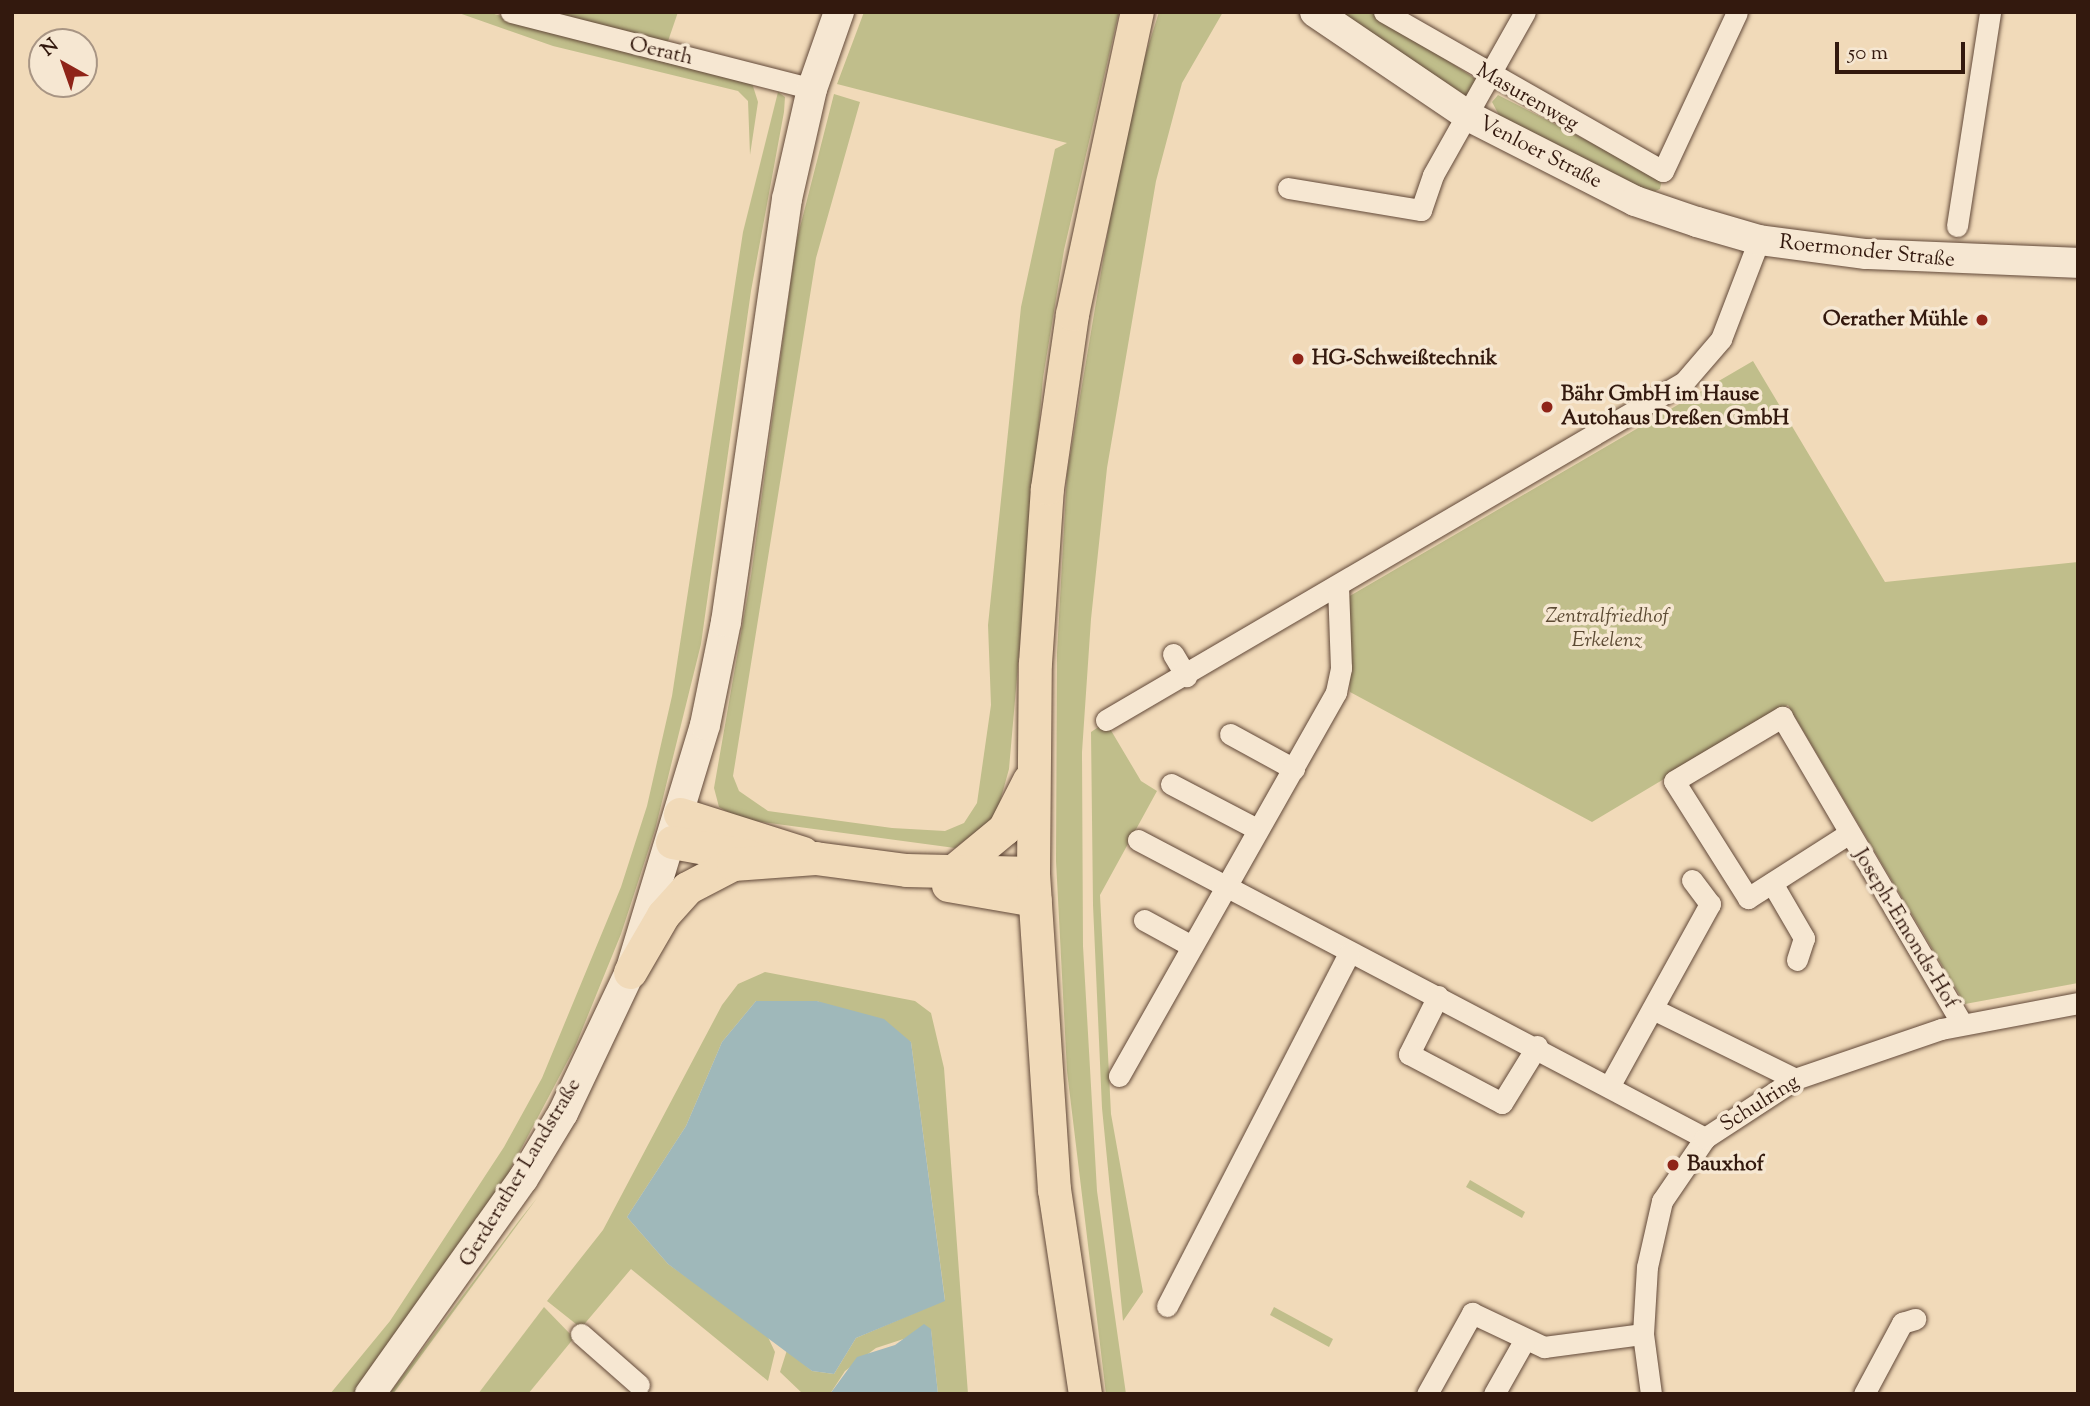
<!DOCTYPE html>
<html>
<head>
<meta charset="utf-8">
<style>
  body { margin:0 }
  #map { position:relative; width:2090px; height:1406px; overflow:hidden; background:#f1dab9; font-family:"Sorts Mill Goudy",serif }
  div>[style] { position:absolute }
  .green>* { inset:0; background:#c0be8b }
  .water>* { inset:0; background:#9fb8ba }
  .roads { filter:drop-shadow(0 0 2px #624939) drop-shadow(0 0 2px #624939) }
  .street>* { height:21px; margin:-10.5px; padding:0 10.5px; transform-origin:10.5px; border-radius:10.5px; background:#f6e7d2 }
  .secondary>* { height:30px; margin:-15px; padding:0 15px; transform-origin:15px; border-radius:15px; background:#f6e7d2 }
  .primary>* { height:33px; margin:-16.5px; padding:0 16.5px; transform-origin:16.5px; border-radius:16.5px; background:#f1dab9 }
  .dots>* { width:19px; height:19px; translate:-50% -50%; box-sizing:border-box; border:4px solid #f6e7d2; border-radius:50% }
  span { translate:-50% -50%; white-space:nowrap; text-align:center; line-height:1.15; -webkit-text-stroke:7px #f6e7d2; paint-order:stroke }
  .street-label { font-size:21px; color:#33190e }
  .poi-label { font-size:21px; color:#33190e; font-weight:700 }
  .right { translate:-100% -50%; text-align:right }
  .left { translate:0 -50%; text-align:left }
  .park-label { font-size:21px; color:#5d4b34; font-style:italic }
  .frame { position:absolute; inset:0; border:14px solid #33190e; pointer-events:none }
  .north { position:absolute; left:28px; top:28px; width:70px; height:70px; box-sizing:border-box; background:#f6e7d2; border:2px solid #a89584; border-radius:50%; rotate:320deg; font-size:19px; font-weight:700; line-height:28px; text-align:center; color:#33190e }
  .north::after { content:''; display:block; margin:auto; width:24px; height:32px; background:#8f2418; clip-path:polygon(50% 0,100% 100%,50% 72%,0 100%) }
  .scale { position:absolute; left:1835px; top:42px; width:130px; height:32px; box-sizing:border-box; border:4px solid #33190e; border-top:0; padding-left:9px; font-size:21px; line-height:24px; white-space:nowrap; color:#33190e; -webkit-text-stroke:5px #f6e7d2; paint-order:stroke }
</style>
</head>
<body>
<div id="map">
  <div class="green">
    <i style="clip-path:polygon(456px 12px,487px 12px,752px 83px,758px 102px,750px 155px,748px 101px,738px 91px,553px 46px)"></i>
    <i style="clip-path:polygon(552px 12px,678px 12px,667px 44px)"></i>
    <i style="clip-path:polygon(864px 12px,1119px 12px,1064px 250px,1043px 378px,1009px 769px,996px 816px,955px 848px,740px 819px,719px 807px,714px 788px,751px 576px,796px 243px,834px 94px,860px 102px,816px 258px,733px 776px,739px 791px,768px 811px,892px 828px,945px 831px,964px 823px,977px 803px,991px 705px,988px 625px,1021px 307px,1055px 149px,1067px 143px,837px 84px)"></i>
    <i style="clip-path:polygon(1159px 12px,1223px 12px,1182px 83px,1156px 181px,1107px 468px,1091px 619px,1082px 752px,1083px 946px,1097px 1191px,1126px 1394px,1106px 1394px,1067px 1071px,1056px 861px,1057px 653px,1067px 474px,1129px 107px)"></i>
    <i style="clip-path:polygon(1338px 12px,1375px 12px,1477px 80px,1468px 97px)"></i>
    <i style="clip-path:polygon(778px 92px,785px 97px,784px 112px,751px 291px,701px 644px,655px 830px,621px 934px,575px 1047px,482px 1223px,358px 1394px,330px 1394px,390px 1321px,504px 1147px,542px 1078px,621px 887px,647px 806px,672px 696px,743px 232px)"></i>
    <i style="clip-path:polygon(1498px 95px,1662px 179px,1660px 189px,1651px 193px,1500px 117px,1492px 102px)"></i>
    <i style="clip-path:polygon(1753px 361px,1885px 582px,2078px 562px,2078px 983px,1965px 1004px,1788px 705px,1592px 822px,1350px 692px,1348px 597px)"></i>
    <i style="clip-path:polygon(1106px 722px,1141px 781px,1157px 791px,1100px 895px,1111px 1114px,1143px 1292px,1123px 1321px,1102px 1108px,1093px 905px,1091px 732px)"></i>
    <i style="clip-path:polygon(765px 972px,915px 1001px,931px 1013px,944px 1068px,968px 1394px,938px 1394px,931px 1330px,876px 1348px,845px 1371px,830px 1394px,803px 1394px,780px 1372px,787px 1350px,812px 1371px,834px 1374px,856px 1338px,945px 1300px,911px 1042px,817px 1001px,756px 1001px,722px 1042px,686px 1126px,627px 1217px,668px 1264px,766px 1333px,775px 1352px,768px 1381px,631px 1269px,581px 1328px,547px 1301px,603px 1230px,722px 1005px,738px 984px)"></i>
    <i style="clip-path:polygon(1470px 1180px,1525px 1212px,1522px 1218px,1466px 1187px)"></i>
    <i style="clip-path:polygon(537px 1198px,393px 1394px,389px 1394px,518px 1222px)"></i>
    <i style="clip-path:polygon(544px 1307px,574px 1338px,528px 1394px,478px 1394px)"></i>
    <i style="clip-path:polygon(1274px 1307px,1333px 1339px,1329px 1347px,1270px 1315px)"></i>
  </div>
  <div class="water">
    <i style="clip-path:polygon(756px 1001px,817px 1001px,884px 1019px,911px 1042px,945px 1301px,856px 1338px,834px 1374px,812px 1371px,668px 1264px,627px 1217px,686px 1126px,722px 1042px)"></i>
    <i style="clip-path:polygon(924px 1324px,931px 1329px,938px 1394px,830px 1394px,857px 1357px,895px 1345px)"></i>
  </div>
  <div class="roads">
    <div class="street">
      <i style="left:511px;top:12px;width:311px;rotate:14.3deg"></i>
      <i style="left:1384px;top:12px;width:321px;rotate:29.7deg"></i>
      <i style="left:1663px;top:171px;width:175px;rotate:-65deg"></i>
      <i style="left:1288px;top:188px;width:135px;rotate:9.4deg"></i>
      <i style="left:1421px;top:210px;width:37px;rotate:-71deg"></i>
      <i style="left:1433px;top:175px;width:187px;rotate:-60.6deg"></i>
      <i style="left:1957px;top:226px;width:217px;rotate:-81.2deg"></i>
      <i style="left:1173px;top:654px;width:26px;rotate:59deg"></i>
      <i style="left:1106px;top:720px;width:670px;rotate:-30.32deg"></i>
      <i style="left:1684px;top:382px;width:57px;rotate:-49.3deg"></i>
      <i style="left:1721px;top:339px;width:106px;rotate:-69deg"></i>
      <i style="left:1230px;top:734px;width:73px;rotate:28.7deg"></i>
      <i style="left:1171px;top:784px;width:97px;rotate:27.6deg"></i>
      <i style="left:1848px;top:834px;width:119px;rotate:147.4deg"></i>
      <i style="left:1748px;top:898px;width:138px;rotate:-122.3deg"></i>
      <i style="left:1674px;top:781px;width:126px;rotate:-30.7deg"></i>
      <i style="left:1782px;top:717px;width:356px;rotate:59.6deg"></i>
      <i style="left:1138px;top:840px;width:641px;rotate:27.73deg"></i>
      <i style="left:1772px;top:883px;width:64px;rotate:59.8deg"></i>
      <i style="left:1804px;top:938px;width:23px;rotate:108deg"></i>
      <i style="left:1144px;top:920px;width:50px;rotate:28.6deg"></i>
      <i style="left:1438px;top:996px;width:65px;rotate:116.6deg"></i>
      <i style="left:1409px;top:1054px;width:105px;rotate:27.8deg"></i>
      <i style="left:1502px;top:1103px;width:67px;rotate:-58.4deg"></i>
      <i style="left:1653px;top:1009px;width:158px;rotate:26.2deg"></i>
      <i style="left:1119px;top:1076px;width:441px;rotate:-60.5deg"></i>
      <i style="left:1336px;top:692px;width:25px;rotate:-78deg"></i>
      <i style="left:1341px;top:668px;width:82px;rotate:-92.1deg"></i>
      <i style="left:1610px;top:1085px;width:207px;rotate:-61.1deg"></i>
      <i style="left:1710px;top:904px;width:30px;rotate:-127deg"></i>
      <i style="left:1167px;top:1306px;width:397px;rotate:-62.7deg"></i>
      <i style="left:581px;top:1334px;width:77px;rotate:41.3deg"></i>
      <i style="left:1427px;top:1394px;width:93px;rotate:-60.9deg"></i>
      <i style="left:1472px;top:1313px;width:80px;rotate:25.3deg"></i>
      <i style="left:1544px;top:1347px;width:100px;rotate:-7.5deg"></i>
      <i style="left:1494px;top:1394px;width:61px;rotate:-60.5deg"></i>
      <i style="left:1651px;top:1394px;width:61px;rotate:-97.6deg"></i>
      <i style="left:1643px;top:1334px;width:67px;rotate:-86.6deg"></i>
      <i style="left:1647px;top:1267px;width:68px;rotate:-77.2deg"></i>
      <i style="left:1662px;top:1201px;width:76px;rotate:-55.7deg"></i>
      <i style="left:1705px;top:1138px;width:108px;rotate:-33.2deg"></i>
      <i style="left:1795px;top:1079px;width:154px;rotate:-18.9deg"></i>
      <i style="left:1941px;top:1029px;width:139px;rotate:-10.7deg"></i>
      <i style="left:1864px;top:1394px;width:81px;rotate:-61.8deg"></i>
      <i style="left:1902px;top:1323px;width:14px;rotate:-17deg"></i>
    </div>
    <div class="secondary">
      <i style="left:1315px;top:12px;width:187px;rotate:34.1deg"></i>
      <i style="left:1470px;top:117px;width:185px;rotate:27deg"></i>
      <i style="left:1635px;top:201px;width:65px;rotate:18.7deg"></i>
      <i style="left:1697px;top:222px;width:65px;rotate:16.2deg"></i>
      <i style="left:1759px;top:240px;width:108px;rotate:7.5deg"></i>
      <i style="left:1866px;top:254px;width:212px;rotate:2.4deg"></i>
      <i style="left:370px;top:1394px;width:264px;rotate:-54.6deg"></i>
      <i style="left:523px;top:1179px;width:77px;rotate:-58.8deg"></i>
      <i style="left:563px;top:1113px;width:156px;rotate:-64.6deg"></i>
      <i style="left:630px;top:972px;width:258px;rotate:-73.1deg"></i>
      <i style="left:705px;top:725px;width:105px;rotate:-78.5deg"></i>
      <i style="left:726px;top:622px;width:427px;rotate:-81.8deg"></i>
      <i style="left:787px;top:199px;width:113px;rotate:-77.2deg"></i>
      <i style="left:812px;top:89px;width:82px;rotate:-70.7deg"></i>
    </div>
    <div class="primary">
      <i style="left:680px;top:814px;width:129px;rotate:17.6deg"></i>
      <i style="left:672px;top:842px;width:78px;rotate:10.3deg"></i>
      <i style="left:958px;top:867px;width:60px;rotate:-39.6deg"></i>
      <i style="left:1004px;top:829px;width:55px;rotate:-63deg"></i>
      <i style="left:948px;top:885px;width:88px;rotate:9.8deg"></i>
      <i style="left:630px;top:972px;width:66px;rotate:-59.9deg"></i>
      <i style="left:663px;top:915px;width:36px;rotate:-48deg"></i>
      <i style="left:687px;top:888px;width:52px;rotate:-27.6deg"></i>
      <i style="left:733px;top:864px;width:82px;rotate:-4.2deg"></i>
      <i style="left:815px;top:858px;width:92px;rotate:7.5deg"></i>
      <i style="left:906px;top:870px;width:127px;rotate:1.4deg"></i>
      <i style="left:1085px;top:1394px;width:206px;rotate:-98.6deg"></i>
      <i style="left:1054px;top:1190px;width:318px;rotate:-93.8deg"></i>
      <i style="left:1033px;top:873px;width:210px;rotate:-89.5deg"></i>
      <i style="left:1035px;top:663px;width:175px;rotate:-86.1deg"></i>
      <i style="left:1047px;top:488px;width:176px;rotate:-81.8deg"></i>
      <i style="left:1072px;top:314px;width:309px;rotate:-77.9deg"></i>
    </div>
  </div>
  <div class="dots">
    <i style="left:1982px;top:320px;background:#8f2418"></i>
    <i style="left:1298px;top:359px;background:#8f2418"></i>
    <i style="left:1547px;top:407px;background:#8f2418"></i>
    <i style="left:1673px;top:1165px;background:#8f2418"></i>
  </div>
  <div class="street-label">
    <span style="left:661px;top:52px;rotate:13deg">Oerath</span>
    <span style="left:1527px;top:98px;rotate:30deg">Masurenweg</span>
    <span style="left:1540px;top:153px;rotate:27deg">Venloer Straße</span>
    <span style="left:1867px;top:252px;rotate:6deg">Roermonder Straße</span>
    <span style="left:1905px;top:929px;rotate:59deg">Joseph-Emonds-Hof</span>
    <span style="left:1760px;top:1104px;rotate:-32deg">Schulring</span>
    <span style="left:521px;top:1173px;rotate:-59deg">Gerderather Landstraße</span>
  </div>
  <div class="poi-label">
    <span class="right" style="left:1968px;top:320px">Oerather Mühle</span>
    <span class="left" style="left:1312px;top:359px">HG-Schweißtechnik</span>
    <span class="left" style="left:1561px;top:407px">Bähr GmbH im Hause<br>Autohaus Dreßen GmbH</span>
    <span class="left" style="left:1687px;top:1165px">Bauxhof</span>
  </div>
  <div class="park-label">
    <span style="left:1607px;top:629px">Zentralfriedhof<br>Erkelenz</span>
  </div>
  <div class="frame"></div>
  <div class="north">N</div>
  <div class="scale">50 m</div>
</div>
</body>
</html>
